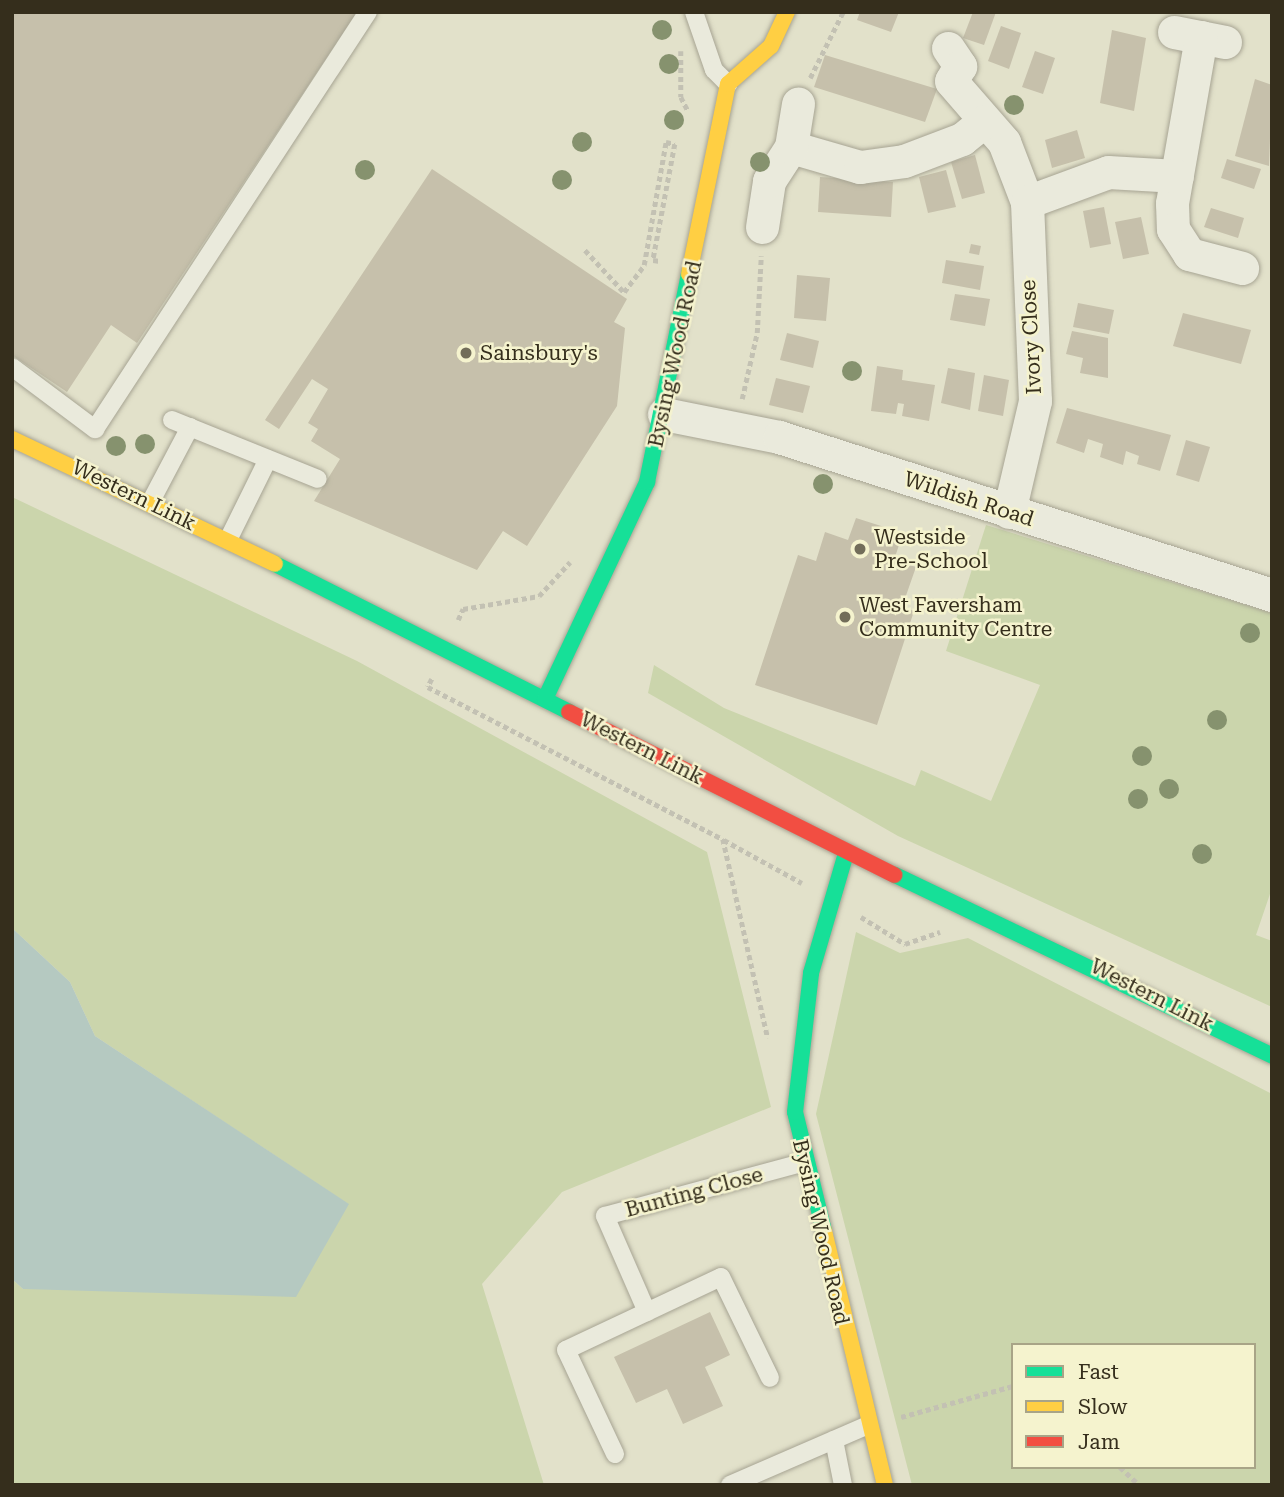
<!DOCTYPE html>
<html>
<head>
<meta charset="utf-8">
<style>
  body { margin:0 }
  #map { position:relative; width:1284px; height:1497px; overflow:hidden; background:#e2e1ca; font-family:"Roboto Serif",serif }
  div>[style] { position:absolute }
  .green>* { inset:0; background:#cbd5ac }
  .water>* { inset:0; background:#b5c9c1 }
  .building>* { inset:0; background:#c6c0ab }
  .path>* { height:4.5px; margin-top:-2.25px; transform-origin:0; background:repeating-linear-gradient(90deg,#c3c1b3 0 5px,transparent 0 8.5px) }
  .roads { filter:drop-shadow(0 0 2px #a7a493) drop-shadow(0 0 2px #a7a493) }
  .lane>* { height:18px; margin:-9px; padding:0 9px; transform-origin:9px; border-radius:9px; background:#eaeadc }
  .street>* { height:33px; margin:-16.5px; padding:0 16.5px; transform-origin:16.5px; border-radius:16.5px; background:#eaeadc }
  .fast>* { height:16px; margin:-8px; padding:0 8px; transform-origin:8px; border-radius:8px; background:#16e098 }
  .slow>* { height:16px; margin:-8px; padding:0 8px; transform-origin:8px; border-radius:8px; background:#ffcf43 }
  .jam>* { height:16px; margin:-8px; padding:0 8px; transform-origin:8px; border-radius:8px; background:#f24e42 }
  .trees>* { width:20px; height:20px; margin:-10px; border-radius:50%; background:#86926e }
  .dots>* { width:19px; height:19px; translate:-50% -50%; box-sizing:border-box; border:4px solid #f5f3ce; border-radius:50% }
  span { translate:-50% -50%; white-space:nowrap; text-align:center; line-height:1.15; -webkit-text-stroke:5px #f5f3ce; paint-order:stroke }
  .street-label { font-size:21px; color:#352e1c }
  .poi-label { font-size:21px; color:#352e1c }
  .left { translate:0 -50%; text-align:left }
  .frame { position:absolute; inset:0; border:14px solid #352e1c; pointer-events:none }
  .legend { position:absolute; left:1011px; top:1343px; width:245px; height:126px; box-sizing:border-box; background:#f5f3ce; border:2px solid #a8a487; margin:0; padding:9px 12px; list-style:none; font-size:21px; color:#352e1c }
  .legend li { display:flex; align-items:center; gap:14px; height:35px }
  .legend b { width:35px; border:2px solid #a8a487 }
</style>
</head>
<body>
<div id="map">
  <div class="green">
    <i style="clip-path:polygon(12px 497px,357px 661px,707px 852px,771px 1107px,562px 1192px,482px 1284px,544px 1485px,12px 1485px,12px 1279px,23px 1289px,348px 1204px,95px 1036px,70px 982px,12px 928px)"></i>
    <i style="clip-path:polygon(986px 525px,1272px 613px,1272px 888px,1256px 935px,1272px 941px,1272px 1007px,898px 836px,648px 693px,654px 665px,724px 708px,915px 786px,921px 770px,991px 801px,1040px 685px,946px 651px)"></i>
    <i style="clip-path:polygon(evenodd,856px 932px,900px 953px,968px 938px,1272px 1094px,1272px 1485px,912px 1485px,816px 1114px,856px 932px,1013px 1345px,1254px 1345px,1254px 1467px,1013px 1467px,1013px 1345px)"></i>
  </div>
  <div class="water">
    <i style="clip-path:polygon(12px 928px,70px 982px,95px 1036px,349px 1204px,296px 1297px,23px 1289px,12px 1279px)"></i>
  </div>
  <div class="building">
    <i style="clip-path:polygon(12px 12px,357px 12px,137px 343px,111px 325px,67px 392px,12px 355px)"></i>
    <i style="clip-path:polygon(860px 12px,899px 12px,891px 32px,857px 20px)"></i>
    <i style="clip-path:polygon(973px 12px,996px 12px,984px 45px,963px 38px)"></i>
    <i style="clip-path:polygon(1001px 26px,1021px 33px,1009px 69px,988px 61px)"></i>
    <i style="clip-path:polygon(1112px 30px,1146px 38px,1134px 111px,1100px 103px)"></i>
    <i style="clip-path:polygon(1035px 51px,1055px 58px,1043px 94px,1022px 87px)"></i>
    <i style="clip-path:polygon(825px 55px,937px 89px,925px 122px,814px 87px)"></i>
    <i style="clip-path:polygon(1255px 79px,1272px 85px,1269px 166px,1235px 156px)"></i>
    <i style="clip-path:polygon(1077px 130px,1085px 158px,1052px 168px,1045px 140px)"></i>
    <i style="clip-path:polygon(975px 155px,985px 193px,962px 199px,951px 162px)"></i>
    <i style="clip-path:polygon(1227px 159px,1261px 169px,1254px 189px,1221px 178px)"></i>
    <i style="clip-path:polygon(432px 169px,627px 299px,614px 322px,625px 328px,617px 406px,527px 546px,503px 531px,477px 570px,314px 501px,340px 459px,311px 441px,318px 429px,308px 423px,328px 389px,312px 379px,279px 429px,265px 420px)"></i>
    <i style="clip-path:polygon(946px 170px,956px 207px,928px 213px,919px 177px)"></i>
    <i style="clip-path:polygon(820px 177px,893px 182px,891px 217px,818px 212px)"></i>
    <i style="clip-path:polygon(1104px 207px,1111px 244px,1090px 248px,1083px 211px)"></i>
    <i style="clip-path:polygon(1211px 208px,1244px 218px,1238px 238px,1204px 227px)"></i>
    <i style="clip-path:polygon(1141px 217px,1149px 254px,1123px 259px,1115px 222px)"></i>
    <i style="clip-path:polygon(971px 244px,981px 246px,979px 255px,969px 253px)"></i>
    <i style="clip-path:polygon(946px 260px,984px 266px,980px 290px,942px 283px)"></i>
    <i style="clip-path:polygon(797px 275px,830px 278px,826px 321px,794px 318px)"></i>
    <i style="clip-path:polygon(955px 294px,990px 299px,985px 326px,950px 320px)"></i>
    <i style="clip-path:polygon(1078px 303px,1114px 310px,1109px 334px,1073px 327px)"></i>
    <i style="clip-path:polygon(1183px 313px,1251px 330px,1241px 364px,1173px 346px)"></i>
    <i style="clip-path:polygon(1072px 331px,1108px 338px,1108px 378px,1080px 373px,1083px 358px,1066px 354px)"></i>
    <i style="clip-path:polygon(787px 333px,819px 341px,813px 368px,780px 360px)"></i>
    <i style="clip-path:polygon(877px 366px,903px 370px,902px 380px,935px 385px,929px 421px,902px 416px,904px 404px,898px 403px,896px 414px,871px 411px)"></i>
    <i style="clip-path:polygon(948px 368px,975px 373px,970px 410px,941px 403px)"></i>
    <i style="clip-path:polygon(984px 375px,1009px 380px,1003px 416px,978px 411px)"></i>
    <i style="clip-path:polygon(776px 378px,810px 386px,803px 413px,769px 405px)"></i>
    <i style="clip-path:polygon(1067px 408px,1171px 435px,1160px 471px,1137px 464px,1139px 456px,1126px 451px,1123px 465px,1100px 457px,1103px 444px,1088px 439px,1084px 453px,1056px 443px)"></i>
    <i style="clip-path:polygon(1186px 440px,1210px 447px,1199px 482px,1176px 475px)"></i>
    <i style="clip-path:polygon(856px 518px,903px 533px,894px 560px,916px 567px,902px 607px,914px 611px,877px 725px,755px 685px,798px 555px,816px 561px,825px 532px,848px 540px)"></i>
    <i style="clip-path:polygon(710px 1312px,730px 1355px,705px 1367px,723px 1406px,683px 1424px,667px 1389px,636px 1403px,614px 1357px)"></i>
  </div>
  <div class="path">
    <i style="left:681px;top:51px;width:46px;rotate:90deg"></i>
    <i style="left:681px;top:97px;width:16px;rotate:63deg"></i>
    <i style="left:810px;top:78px;width:74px;rotate:-63.4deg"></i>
    <i style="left:585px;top:250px;width:57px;rotate:47.1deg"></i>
    <i style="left:624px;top:292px;width:34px;rotate:-53deg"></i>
    <i style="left:644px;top:265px;width:125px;rotate:-79.9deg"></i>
    <i style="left:666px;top:142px;width:9px;rotate:13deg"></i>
    <i style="left:675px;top:144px;width:118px;rotate:100.7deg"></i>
    <i style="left:653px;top:260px;width:7px;rotate:8deg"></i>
    <i style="left:742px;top:399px;width:68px;rotate:-77.2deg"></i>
    <i style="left:757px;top:333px;width:77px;rotate:-87deg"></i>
    <i style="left:458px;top:620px;width:12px;rotate:-66deg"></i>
    <i style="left:463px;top:609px;width:77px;rotate:-9.7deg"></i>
    <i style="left:539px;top:596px;width:46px;rotate:-47.6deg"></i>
    <i style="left:432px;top:679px;width:9px;rotate:117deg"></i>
    <i style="left:428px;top:687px;width:332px;rotate:27.3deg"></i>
    <i style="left:723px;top:839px;width:204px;rotate:77.3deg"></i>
    <i style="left:724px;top:840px;width:89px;rotate:28.9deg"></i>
    <i style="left:861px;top:917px;width:52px;rotate:31.5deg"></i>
    <i style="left:905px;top:944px;width:37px;rotate:-19deg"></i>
    <i style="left:901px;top:1417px;width:116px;rotate:-15.5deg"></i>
    <i style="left:1120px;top:1467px;width:26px;rotate:43deg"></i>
  </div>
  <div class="roads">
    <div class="lane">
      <i style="left:694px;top:12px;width:61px;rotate:71deg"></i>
      <i style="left:714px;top:70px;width:20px;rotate:45deg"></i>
      <i style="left:12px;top:367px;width:104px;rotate:36.8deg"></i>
      <i style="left:95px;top:429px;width:498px;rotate:-56.8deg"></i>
      <i style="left:172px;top:420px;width:157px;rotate:22deg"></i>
      <i style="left:150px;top:503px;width:86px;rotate:-62.2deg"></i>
      <i style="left:228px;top:540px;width:90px;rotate:-63.7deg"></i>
      <i style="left:647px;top:1312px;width:105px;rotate:-113.6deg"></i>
      <i style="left:605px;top:1216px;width:204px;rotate:-15.1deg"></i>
      <i style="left:834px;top:1440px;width:46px;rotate:78.7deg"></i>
      <i style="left:615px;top:1454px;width:115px;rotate:-115.2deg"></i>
      <i style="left:566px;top:1350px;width:171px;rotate:-25.2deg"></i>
      <i style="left:721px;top:1277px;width:112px;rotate:64.1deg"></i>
      <i style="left:730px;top:1485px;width:148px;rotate:-23.5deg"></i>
    </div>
    <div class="street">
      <i style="left:1174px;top:32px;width:52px;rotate:11.1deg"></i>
      <i style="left:1201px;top:37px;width:169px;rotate:99.9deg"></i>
      <i style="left:1172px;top:203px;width:26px;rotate:88deg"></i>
      <i style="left:1173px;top:229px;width:30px;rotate:57deg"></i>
      <i style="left:1189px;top:254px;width:55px;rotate:14.8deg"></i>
      <i style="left:948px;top:48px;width:22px;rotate:56deg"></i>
      <i style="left:960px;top:66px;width:17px;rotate:121deg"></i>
      <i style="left:951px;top:81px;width:81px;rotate:49deg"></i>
      <i style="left:1004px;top:142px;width:64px;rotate:69deg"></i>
      <i style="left:1027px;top:202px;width:199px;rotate:87.7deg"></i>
      <i style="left:1035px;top:401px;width:114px;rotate:103.2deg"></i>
      <i style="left:791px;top:147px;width:72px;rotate:16.2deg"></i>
      <i style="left:860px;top:167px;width:44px;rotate:-7.8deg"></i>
      <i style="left:904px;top:161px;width:62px;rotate:-20.8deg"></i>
      <i style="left:962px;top:139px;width:28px;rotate:-39deg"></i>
      <i style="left:1027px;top:202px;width:86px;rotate:-20.3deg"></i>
      <i style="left:1108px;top:172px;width:69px;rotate:3.3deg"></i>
      <i style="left:762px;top:227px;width:47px;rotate:-81.3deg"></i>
      <i style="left:769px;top:181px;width:40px;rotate:-57.1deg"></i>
      <i style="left:791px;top:147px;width:44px;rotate:-80.8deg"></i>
      <i style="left:664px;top:414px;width:117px;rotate:11.3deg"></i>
      <i style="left:779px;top:437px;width:518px;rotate:17.77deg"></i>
    </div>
    <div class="fast">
      <i style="left:275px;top:564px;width:329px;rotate:26.7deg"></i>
      <i style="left:545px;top:699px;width:240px;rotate:-64.8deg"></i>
      <i style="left:647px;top:482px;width:212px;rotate:-78.6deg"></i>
      <i style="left:895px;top:875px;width:418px;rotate:25.6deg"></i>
      <i style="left:824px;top:1231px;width:122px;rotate:-103.7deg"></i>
      <i style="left:795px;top:1112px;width:140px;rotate:-83.4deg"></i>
      <i style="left:811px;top:973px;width:125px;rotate:-73.7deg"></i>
    </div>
    <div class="slow">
      <i style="left:689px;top:274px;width:194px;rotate:-78.4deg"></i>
      <i style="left:728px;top:84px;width:57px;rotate:-41.5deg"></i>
      <i style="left:771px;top:46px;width:38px;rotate:-65deg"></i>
      <i style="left:12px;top:439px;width:291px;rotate:25.4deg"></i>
      <i style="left:824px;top:1231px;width:261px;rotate:76.5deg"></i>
    </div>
    <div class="jam">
      <i style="left:569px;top:712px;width:364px;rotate:26.6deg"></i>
    </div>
  </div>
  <div class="trees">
    <i style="left:662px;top:30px"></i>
    <i style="left:669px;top:64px"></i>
    <i style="left:1014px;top:105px"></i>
    <i style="left:674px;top:120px"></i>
    <i style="left:582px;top:142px"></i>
    <i style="left:760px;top:162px"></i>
    <i style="left:365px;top:170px"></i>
    <i style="left:562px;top:180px"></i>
    <i style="left:852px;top:371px"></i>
    <i style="left:145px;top:444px"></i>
    <i style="left:116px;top:446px"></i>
    <i style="left:823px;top:484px"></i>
    <i style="left:1250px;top:633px"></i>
    <i style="left:1217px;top:720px"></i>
    <i style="left:1142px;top:756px"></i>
    <i style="left:1169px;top:789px"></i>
    <i style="left:1138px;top:799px"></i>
    <i style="left:1202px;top:854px"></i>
  </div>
  <div class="dots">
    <i style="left:466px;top:353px;background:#726d59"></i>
    <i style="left:860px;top:549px;background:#726d59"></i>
    <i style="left:845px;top:617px;background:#726d59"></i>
  </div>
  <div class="street-label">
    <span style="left:1031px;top:337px;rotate:-93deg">Ivory Close</span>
    <span style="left:675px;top:354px;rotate:-78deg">Bysing Wood Road</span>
    <span style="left:134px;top:495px;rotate:26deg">Western Link</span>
    <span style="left:969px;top:499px;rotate:18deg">Wildish Road</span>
    <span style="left:642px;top:748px;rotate:27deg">Western Link</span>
    <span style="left:1152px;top:995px;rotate:27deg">Western Link</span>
    <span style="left:694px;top:1192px;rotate:-15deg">Bunting Close</span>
    <span style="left:821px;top:1232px;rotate:77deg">Bysing Wood Road</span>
  </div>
  <div class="poi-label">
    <span class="left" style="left:480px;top:353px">Sainsbury's</span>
    <span class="left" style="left:874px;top:549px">Westside<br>Pre-School</span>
    <span class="left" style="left:859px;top:617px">West Faversham<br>Community Centre</span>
  </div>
  <div class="frame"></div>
  <ul class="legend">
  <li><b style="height:9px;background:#16e098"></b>Fast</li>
  <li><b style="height:9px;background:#ffcf43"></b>Slow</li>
  <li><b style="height:9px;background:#f24e42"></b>Jam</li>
  </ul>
</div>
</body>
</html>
